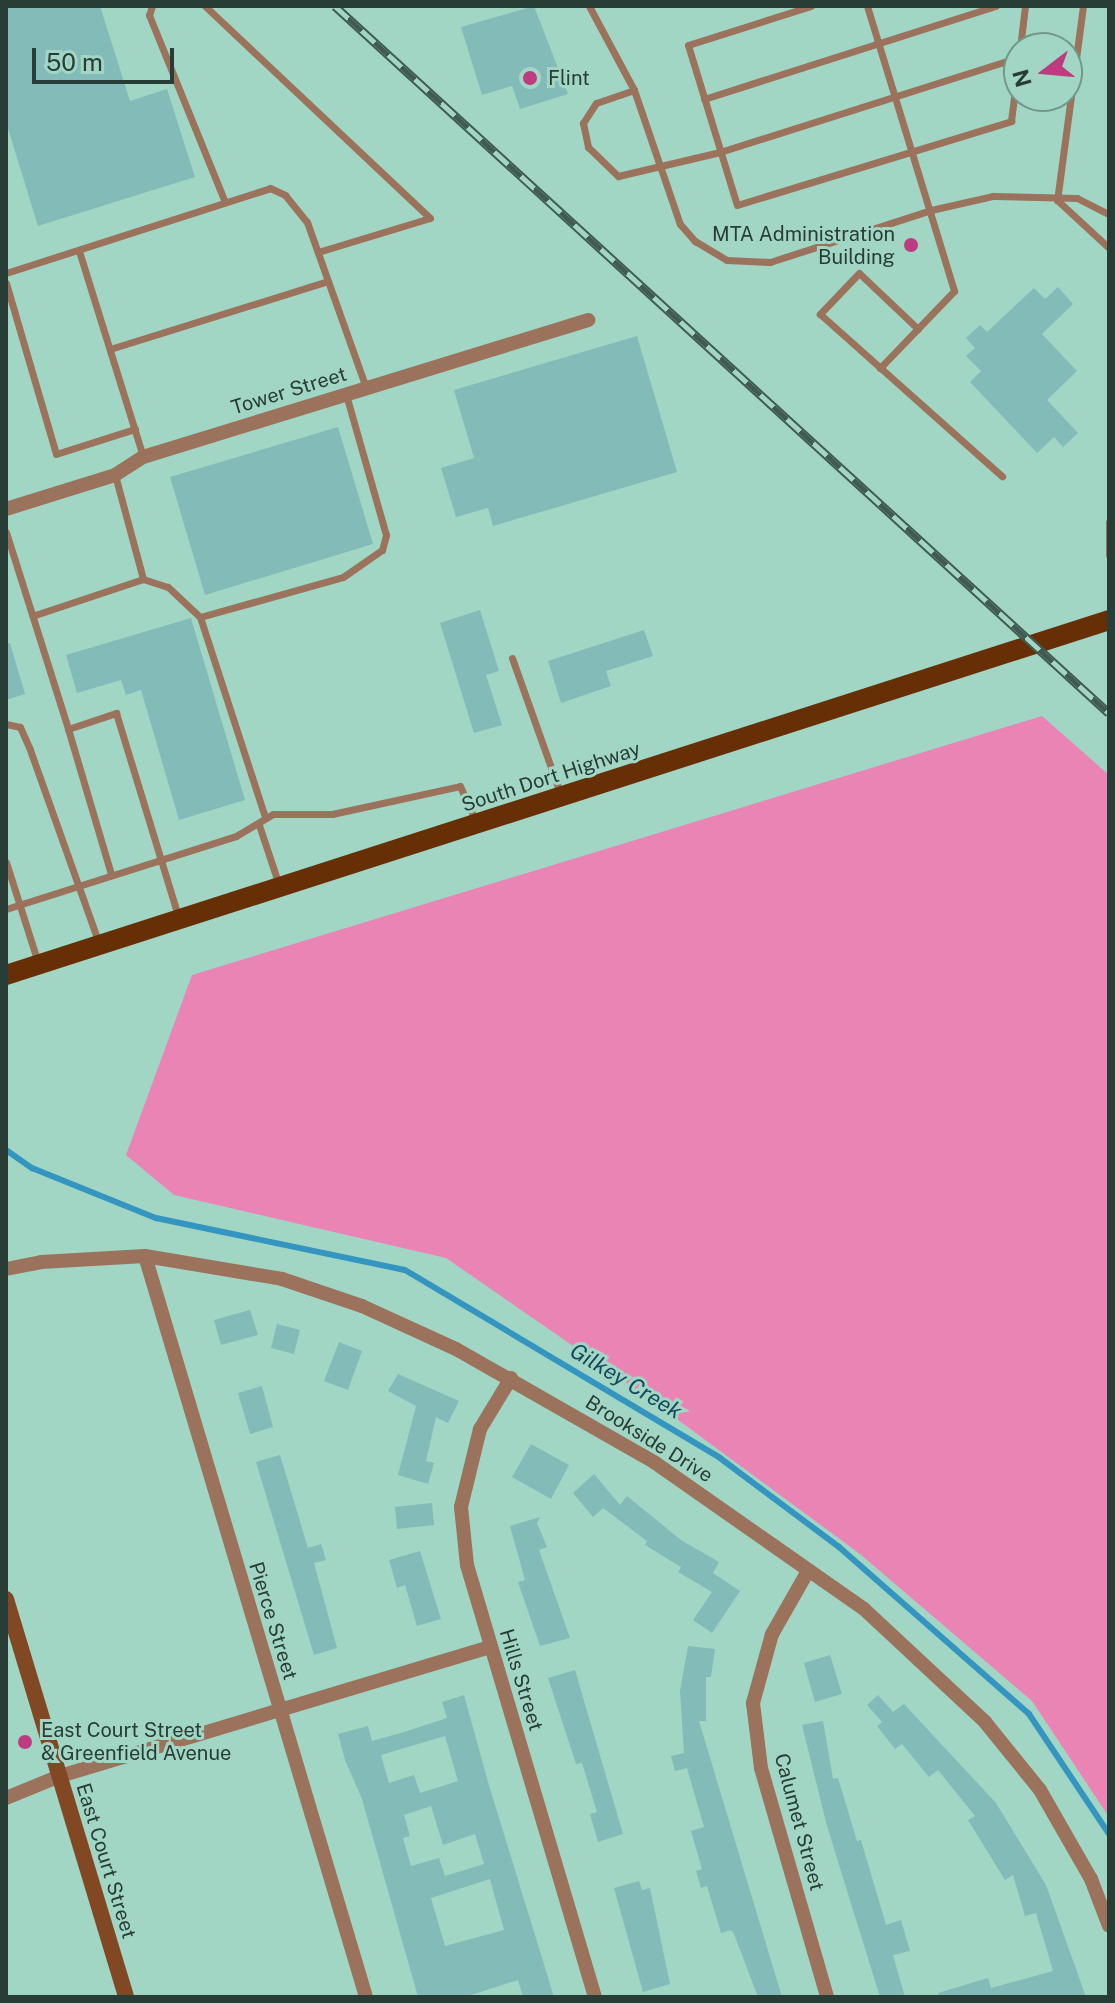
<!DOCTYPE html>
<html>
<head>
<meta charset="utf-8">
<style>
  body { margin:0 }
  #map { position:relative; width:1115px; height:2003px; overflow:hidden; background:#a2d6c4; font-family:"Public Sans",sans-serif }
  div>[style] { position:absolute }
  .green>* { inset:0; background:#ea84b4 }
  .stream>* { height:6px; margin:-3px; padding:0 3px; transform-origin:3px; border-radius:3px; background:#3395c0 }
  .building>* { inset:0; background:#82bbb8 }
  .service>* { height:7px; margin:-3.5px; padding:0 3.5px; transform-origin:3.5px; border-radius:3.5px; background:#9b735c }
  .minor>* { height:14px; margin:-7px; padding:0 7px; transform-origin:7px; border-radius:7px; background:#9b735c }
  .secondary>* { height:16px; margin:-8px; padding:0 8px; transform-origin:8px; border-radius:8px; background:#824824 }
  .primary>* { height:20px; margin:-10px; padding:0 10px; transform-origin:10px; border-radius:10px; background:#662f05 }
  .rail>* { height:9px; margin-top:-4.5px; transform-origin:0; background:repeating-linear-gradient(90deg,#a2d6c4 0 18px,#405c52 0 36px); box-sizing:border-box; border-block:2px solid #405c52 }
  .dots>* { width:22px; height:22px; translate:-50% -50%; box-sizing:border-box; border:4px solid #a2d6c4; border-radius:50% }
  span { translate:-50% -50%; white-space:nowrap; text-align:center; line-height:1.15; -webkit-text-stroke:6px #a2d6c4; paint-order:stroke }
  .poi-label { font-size:20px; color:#283d36 }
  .left { translate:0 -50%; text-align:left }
  .right { translate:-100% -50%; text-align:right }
  .street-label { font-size:20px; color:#283d36 }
  .water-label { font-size:22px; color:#13485f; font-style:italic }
  .frame { position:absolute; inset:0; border:8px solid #283d36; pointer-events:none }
  .north { position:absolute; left:1003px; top:32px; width:80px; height:80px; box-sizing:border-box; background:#a2d6c4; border:2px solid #71998b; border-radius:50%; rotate:254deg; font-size:22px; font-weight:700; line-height:32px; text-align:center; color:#283d36 }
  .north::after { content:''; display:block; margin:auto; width:28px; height:36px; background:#be3b81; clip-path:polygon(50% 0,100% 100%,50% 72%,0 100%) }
  .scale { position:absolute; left:32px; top:48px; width:142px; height:36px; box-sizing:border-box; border:4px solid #283d36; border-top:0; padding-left:10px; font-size:24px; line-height:28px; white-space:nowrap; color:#283d36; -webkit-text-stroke:6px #a2d6c4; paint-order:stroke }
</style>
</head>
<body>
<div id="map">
  <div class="green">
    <i style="clip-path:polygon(1042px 716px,1109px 775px,1109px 1817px,1032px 1701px,860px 1554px,647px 1397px,446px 1258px,174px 1195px,126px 1155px,192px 975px)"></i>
  </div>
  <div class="stream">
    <i style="left:6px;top:1150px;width:32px;rotate:35deg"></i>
    <i style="left:32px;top:1168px;width:134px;rotate:22deg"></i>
    <i style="left:156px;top:1218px;width:254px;rotate:11.8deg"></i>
    <i style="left:405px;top:1270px;width:367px;rotate:30.8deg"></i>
    <i style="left:720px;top:1458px;width:149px;rotate:36.8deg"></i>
    <i style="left:839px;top:1547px;width:253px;rotate:41.3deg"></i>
    <i style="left:1029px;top:1714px;width:144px;rotate:56.3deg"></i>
  </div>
  <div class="building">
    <i style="clip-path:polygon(6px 6px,100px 6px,130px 101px,167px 89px,195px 177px,38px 226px,6px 122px)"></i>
    <i style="clip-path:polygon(534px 6px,568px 94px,520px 109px,512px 86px,482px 95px,461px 27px)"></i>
    <i style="clip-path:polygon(1058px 287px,1073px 304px,1042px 334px,1077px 371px,1047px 400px,1078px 433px,1063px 447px,1054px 437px,1037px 453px,970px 382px,981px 371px,966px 356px,975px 348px,966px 338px,980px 325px,987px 332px,1034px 288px,1045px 299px)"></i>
    <i style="clip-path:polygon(637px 336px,677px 472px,493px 526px,488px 508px,456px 517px,441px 468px,474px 458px,454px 390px)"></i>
    <i style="clip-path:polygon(338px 427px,373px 544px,205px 595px,170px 477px)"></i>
    <i style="clip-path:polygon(480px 610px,499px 671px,486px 675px,502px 725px,474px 733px,440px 623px)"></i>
    <i style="clip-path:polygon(191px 618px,245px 800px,179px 820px,141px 690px,126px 695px,121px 680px,77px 693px,66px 655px)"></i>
    <i style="clip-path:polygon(644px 630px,653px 656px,606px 671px,611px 686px,561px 703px,548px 661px)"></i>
    <i style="clip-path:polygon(10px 643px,25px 694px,6px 700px,6px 644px)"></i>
    <i style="clip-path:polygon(250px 1310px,258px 1335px,221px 1345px,214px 1320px)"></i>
    <i style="clip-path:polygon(277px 1324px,300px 1330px,294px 1354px,271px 1348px)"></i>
    <i style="clip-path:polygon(339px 1342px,362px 1351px,348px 1390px,324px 1381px)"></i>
    <i style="clip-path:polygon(398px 1374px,459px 1401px,448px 1423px,436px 1417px,426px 1461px,434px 1463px,428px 1484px,398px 1475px,416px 1406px,388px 1391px)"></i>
    <i style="clip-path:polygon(262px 1386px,273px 1427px,250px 1434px,238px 1393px)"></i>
    <i style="clip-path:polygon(531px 1444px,569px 1465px,551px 1499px,512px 1477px)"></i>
    <i style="clip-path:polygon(280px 1455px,308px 1548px,321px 1544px,326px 1560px,314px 1563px,337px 1648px,314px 1655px,256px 1462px)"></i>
    <i style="clip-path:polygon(594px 1474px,620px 1505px,627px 1496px,681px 1540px,719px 1562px,713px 1573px,740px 1591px,712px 1633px,693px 1620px,712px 1592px,678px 1572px,681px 1567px,645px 1545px,647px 1541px,603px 1508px,593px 1517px,573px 1493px)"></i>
    <i style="clip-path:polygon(432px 1503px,434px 1525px,397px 1529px,395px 1507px)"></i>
    <i style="clip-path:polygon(540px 1517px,537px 1523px,547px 1547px,539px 1550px,570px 1638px,540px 1646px,518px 1582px,525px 1580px,510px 1526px)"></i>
    <i style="clip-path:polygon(420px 1551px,441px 1619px,417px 1626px,405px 1585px,397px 1588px,389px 1560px)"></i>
    <i style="clip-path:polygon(688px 1646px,715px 1649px,711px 1677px,706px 1677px,706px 1721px,699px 1721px,782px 1997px,758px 1997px,734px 1934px,731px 1930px,721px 1933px,707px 1886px,701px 1888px,696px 1871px,702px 1869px,691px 1831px,704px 1827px,687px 1768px,675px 1771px,671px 1756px,684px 1753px,680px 1691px)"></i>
    <i style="clip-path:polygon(830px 1655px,842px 1694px,815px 1702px,804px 1663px)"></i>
    <i style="clip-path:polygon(575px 1670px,623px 1834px,598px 1842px,590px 1814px,597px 1812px,582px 1763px,576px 1764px,548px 1678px)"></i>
    <i style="clip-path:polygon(evenodd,464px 1695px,488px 1782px,554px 1997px,523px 1997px,518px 1980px,465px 1997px,418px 1997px,362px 1799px,345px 1760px,338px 1734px,368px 1726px,372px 1741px,404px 1732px,447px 1718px,442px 1702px,464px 1695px,445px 1736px,458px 1781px,420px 1793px,414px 1775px,389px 1783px,381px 1755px,445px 1736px,464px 1695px,431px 1806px,443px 1845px,475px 1834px,484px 1864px,445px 1876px,439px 1858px,411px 1866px,403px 1838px,410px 1836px,404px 1815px,431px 1806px,464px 1695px,490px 1879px,504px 1930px,445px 1946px,431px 1898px,490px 1879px)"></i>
    <i style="clip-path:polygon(878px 1695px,893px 1712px,904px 1704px,996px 1803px,1046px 1885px,1086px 1997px,939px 1997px,938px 1993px,988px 1978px,991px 1988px,1053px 1971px,1036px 1913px,1025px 1916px,1013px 1875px,1005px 1880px,968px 1820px,975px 1816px,938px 1770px,929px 1777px,902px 1744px,895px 1749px,877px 1726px,882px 1722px,867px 1705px)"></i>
    <i style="clip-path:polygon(823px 1721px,833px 1779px,838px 1778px,857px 1841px,861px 1840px,886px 1925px,901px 1920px,910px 1951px,893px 1955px,905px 1997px,880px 1997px,827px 1826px,802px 1725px)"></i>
    <i style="clip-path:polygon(639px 1881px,642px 1890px,650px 1888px,670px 1984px,643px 1992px,614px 1888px)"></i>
  </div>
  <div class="service">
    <i style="left:152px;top:6px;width:9px;rotate:108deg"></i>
    <i style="left:149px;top:15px;width:202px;rotate:67.9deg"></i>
    <i style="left:205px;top:6px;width:309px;rotate:43.3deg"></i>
    <i style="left:430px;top:218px;width:117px;rotate:163.1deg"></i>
    <i style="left:589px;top:6px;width:95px;rotate:61.8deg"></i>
    <i style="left:634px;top:90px;width:142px;rotate:71.1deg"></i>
    <i style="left:680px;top:224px;width:23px;rotate:49deg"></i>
    <i style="left:695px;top:241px;width:37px;rotate:31deg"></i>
    <i style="left:727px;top:260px;width:43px;rotate:2.7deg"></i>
    <i style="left:770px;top:262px;width:169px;rotate:-17.9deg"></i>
    <i style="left:931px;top:210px;width:64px;rotate:-12.7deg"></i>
    <i style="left:993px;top:196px;width:84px;rotate:1.4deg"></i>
    <i style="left:1077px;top:198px;width:36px;rotate:27deg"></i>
    <i style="left:811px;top:6px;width:129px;rotate:162.4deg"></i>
    <i style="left:688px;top:45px;width:167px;rotate:73deg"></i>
    <i style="left:737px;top:205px;width:287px;rotate:-17deg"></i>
    <i style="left:1011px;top:121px;width:64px;rotate:-82.8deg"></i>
    <i style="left:867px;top:6px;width:298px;rotate:73deg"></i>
    <i style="left:954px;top:291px;width:107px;rotate:133.9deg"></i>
    <i style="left:1083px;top:6px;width:196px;rotate:97.6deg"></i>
    <i style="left:1057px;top:200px;width:71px;rotate:42.7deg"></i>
    <i style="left:1020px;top:48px;width:42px;rotate:-83.2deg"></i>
    <i style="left:634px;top:90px;width:40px;rotate:161.1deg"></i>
    <i style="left:596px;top:103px;width:24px;rotate:123deg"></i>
    <i style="left:583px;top:123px;width:25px;rotate:78deg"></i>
    <i style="left:588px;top:147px;width:42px;rotate:44deg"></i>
    <i style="left:618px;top:176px;width:105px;rotate:-13.2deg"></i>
    <i style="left:720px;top:152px;width:314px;rotate:-17.6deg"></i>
    <i style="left:704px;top:99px;width:306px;rotate:-17.7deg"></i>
    <i style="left:79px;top:251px;width:216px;rotate:72.7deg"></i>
    <i style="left:6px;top:273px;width:277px;rotate:-17.8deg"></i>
    <i style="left:270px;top:188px;width:17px;rotate:25deg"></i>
    <i style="left:285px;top:195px;width:35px;rotate:51deg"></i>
    <i style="left:307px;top:222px;width:176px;rotate:70.4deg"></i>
    <i style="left:6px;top:283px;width:178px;rotate:73.7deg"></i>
    <i style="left:56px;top:454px;width:83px;rotate:-17.6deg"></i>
    <i style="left:918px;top:329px;width:81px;rotate:-136.5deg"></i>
    <i style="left:859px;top:273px;width:57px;rotate:133.6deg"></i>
    <i style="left:820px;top:314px;width:244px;rotate:41.7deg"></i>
    <i style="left:110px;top:349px;width:228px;rotate:-17.3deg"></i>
    <i style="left:115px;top:475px;width:108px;rotate:74.9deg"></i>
    <i style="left:143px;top:579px;width:26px;rotate:18deg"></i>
    <i style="left:168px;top:587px;width:44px;rotate:43.2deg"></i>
    <i style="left:200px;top:617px;width:148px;rotate:-15.6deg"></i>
    <i style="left:343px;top:577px;width:47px;rotate:-34.7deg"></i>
    <i style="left:382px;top:550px;width:16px;rotate:-75deg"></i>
    <i style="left:386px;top:535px;width:146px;rotate:-105.9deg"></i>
    <i style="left:1109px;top:522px;width:33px;rotate:90deg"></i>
    <i style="left:6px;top:532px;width:207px;rotate:72.5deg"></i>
    <i style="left:35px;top:615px;width:114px;rotate:-18.4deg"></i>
    <i style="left:200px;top:617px;width:210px;rotate:72deg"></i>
    <i style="left:512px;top:658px;width:143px;rotate:70.4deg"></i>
    <i style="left:6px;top:724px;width:14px;rotate:12deg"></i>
    <i style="left:20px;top:727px;width:22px;rotate:66deg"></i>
    <i style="left:29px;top:747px;width:209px;rotate:70.4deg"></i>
    <i style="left:259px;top:825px;width:63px;rotate:71.6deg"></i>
    <i style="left:6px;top:862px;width:106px;rotate:72.4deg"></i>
    <i style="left:111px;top:874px;width:151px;rotate:-106.5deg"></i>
    <i style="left:68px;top:729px;width:51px;rotate:-18.4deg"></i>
    <i style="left:116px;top:713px;width:212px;rotate:73deg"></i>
    <i style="left:6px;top:909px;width:241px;rotate:-17.6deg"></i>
    <i style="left:236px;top:836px;width:43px;rotate:-30.7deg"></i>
    <i style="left:273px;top:814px;width:59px"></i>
    <i style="left:332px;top:814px;width:131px;rotate:-12.3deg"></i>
    <i style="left:460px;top:786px;width:37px;rotate:66deg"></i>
  </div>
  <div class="minor">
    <i style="left:6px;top:509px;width:114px;rotate:-17.3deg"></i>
    <i style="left:115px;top:475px;width:33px;rotate:-33deg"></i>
    <i style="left:143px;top:457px;width:466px;rotate:-17.1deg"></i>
    <i style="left:145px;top:1256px;width:773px;rotate:73.39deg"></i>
    <i style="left:6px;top:1269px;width:36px;rotate:-11deg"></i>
    <i style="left:41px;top:1262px;width:104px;rotate:-3.3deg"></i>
    <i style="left:145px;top:1256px;width:139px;rotate:9.5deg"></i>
    <i style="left:282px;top:1279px;width:84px;rotate:18.6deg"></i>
    <i style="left:362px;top:1306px;width:103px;rotate:24.6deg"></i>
    <i style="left:456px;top:1349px;width:228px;rotate:29.7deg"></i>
    <i style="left:654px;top:1462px;width:256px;rotate:35deg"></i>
    <i style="left:864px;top:1609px;width:166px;rotate:43deg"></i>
    <i style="left:985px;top:1722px;width:87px;rotate:51deg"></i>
    <i style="left:1040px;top:1790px;width:103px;rotate:60.2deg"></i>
    <i style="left:1091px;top:1879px;width:50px;rotate:69deg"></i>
    <i style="left:511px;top:1378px;width:60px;rotate:121.3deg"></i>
    <i style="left:480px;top:1429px;width:80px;rotate:103.7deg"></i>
    <i style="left:461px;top:1507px;width:58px;rotate:84.1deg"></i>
    <i style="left:467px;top:1565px;width:451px;rotate:73.5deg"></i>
    <i style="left:808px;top:1571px;width:73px;rotate:119.7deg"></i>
    <i style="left:772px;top:1634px;width:72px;rotate:105.4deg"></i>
    <i style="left:753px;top:1703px;width:65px;rotate:83deg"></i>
    <i style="left:761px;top:1768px;width:238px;rotate:73.9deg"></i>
    <i style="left:6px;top:1798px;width:58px;rotate:-22.2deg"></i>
    <i style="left:60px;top:1776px;width:449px;rotate:-16.7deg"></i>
  </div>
  <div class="secondary">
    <i style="left:6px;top:1599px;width:416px;rotate:73.2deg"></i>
  </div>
  <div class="primary">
    <i style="left:6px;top:975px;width:1159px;rotate:-17.84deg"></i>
  </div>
  <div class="rail">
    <i style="left:335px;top:6px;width:1048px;rotate:42.41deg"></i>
  </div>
  <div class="dots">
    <i style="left:530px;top:78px;background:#be3b81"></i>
    <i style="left:911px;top:245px;background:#be3b81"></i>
    <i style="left:25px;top:1742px;background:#be3b81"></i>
  </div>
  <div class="poi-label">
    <span class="left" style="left:548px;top:78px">Flint</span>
    <span class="right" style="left:895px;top:246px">MTA Administration<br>Building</span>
    <span class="left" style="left:41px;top:1742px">East Court Street<br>&amp; Greenfield Avenue</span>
  </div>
  <div class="street-label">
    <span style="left:289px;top:391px;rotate:-17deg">Tower Street</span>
    <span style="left:551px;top:777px;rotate:-18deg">South Dort Highway</span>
    <span style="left:649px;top:1439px;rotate:32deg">Brookside Drive</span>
    <span style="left:273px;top:1621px;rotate:73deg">Pierce Street</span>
    <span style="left:521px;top:1680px;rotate:73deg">Hills Street</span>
    <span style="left:799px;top:1822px;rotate:75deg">Calumet Street</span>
    <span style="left:106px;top:1861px;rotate:73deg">East Court Street</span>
  </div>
  <div class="water-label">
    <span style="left:626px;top:1381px;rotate:31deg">Gilkey Creek</span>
  </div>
  <div class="frame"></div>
  <div class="north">N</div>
  <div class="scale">50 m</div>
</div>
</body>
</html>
